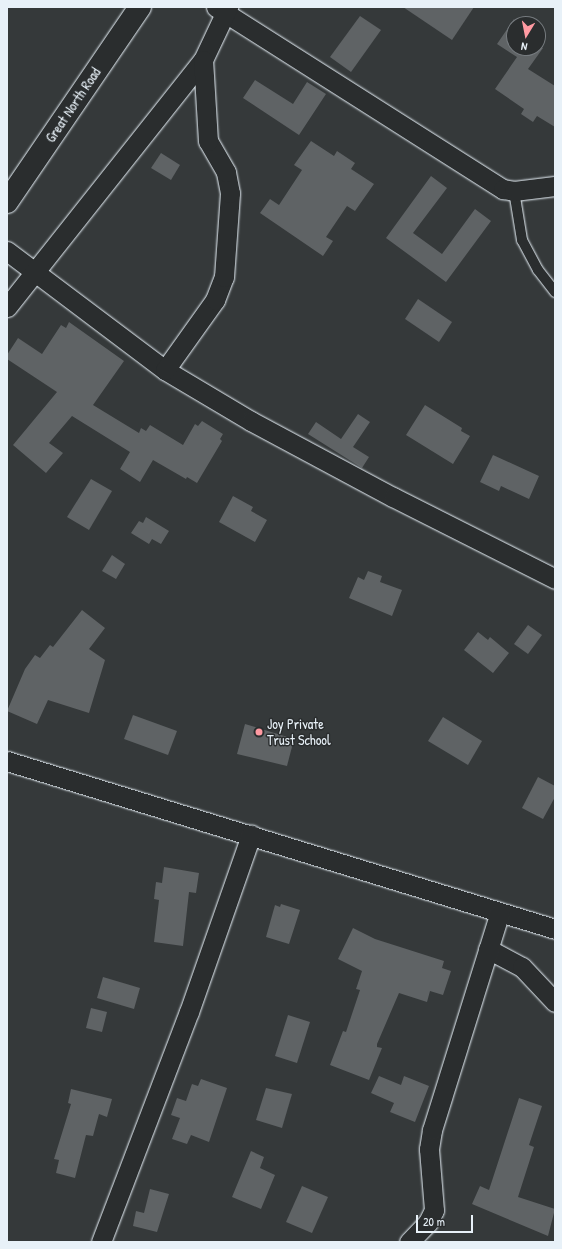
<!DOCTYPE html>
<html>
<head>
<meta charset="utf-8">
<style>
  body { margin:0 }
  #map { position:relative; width:562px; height:1249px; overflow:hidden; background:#35393a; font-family:"Patrick Hand",sans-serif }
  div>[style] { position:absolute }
  .building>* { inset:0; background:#5f6365 }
  .roads { filter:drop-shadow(0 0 1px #e8f1f8) drop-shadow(0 0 1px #e8f1f8) }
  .service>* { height:10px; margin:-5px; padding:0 5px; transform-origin:5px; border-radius:5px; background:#2a2d2e }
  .minor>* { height:19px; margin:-9.5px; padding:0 9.5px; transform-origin:9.5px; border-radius:9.5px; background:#2a2d2e }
  .trunk>* { height:22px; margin:-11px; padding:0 11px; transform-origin:11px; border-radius:11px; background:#2a2d2e }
  .dots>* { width:11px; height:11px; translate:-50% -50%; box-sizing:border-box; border:2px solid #2a2d2e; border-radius:50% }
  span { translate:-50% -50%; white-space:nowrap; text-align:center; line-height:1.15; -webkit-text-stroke:3px #2a2d2e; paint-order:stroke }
  .street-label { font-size:14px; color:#e8f1f8 }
  .poi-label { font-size:14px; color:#e8f1f8 }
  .left { translate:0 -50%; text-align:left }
  .frame { position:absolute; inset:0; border:8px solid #e8f1f8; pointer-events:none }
  .north { position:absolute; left:506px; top:16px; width:40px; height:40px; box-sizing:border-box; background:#2a2d2e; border:1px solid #767b7f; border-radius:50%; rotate:190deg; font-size:11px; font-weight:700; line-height:16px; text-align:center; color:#e8f1f8 }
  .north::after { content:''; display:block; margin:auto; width:14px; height:18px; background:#ff9aa2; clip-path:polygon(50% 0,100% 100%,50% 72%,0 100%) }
  .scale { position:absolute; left:416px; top:1215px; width:57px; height:18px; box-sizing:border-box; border:2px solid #e8f1f8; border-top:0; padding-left:5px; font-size:12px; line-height:14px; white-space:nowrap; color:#e8f1f8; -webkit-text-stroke:3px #2a2d2e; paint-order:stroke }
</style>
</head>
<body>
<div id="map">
  <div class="building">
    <i style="clip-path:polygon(403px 7px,474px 7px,452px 40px)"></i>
    <i style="clip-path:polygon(360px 16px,381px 30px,351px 72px,330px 57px)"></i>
    <i style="clip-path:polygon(514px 19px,514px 48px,543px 48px,528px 69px,555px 86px,555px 127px,537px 116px,533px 122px,521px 114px,524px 109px,495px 89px,517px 57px,497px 44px)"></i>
    <i style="clip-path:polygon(255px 80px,293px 104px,307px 82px,326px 94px,299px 135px,243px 98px)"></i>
    <i style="clip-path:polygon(311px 141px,334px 156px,337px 151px,355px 163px,351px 169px,374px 184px,355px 211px,347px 206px,326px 237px,333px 241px,323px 256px,260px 213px,270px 199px,279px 205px,302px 170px,294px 165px)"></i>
    <i style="clip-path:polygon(161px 153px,180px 165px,171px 180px,151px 168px)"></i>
    <i style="clip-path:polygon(431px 176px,447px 188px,413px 233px,442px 254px,475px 209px,491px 221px,446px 282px,386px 238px)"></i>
    <i style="clip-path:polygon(418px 299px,452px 322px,439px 342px,405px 319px)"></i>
    <i style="clip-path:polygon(69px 322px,124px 361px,93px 405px,139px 433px,141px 428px,146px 431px,150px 425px,183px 445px,195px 424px,198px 426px,202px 421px,223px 434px,220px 439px,222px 441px,197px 483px,187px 477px,186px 479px,153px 460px,140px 482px,120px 469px,130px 452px,72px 416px,49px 443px,63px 453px,46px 473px,13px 445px,57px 392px,7px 359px,7px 355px,18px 338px,42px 354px,61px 325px,66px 328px)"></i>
    <i style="clip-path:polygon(425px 405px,462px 428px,461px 431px,470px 436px,453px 464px,406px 435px)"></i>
    <i style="clip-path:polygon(358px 414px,370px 422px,353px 447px,369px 457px,362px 468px,308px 434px,316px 422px,341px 439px)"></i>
    <i style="clip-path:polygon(493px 455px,539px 476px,529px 499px,501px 486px,499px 491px,480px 482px)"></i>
    <i style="clip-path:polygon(91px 479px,112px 491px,89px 530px,67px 517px)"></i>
    <i style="clip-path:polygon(233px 496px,253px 507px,251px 511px,267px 520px,255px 542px,219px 522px)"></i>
    <i style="clip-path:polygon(146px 517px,169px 531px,161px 544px,152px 539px,149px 544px,131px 533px,139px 521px,143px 523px)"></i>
    <i style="clip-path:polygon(112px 555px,125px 564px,116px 579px,102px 571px)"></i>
    <i style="clip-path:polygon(368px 571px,382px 576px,380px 582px,402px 590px,392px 616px,349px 598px,358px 577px,364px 580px)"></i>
    <i style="clip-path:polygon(82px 610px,105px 628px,89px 649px,105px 660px,89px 713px,48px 700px,37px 724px,7px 711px,25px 669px,35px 655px,40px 658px,50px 645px,53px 647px)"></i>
    <i style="clip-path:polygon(528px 625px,542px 635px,528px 654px,514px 644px)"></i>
    <i style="clip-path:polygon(478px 632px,488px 640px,490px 637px,509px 653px,493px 673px,464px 650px)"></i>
    <i style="clip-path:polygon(133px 715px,177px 731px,168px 755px,124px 739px)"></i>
    <i style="clip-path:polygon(443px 717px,482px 741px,468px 765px,428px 741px)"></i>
    <i style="clip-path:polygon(245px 724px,294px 739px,287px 766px,237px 754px)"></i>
    <i style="clip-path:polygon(538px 777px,555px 786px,555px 797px,543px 819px,522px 808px)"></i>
    <i style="clip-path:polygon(164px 867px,199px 873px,196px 893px,189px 892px,183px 946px,154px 942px,159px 900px,154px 899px,156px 882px,162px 883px)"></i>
    <i style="clip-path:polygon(281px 904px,300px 910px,289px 944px,266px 937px,275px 905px,280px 907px)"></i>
    <i style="clip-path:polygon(353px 928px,375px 939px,444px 961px,442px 968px,451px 971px,443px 995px,430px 991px,427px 1002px,399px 993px,377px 1044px,377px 1047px,382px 1048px,369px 1080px,330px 1065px,343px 1031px,346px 1032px,360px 990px,356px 989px,362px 971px,338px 959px)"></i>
    <i style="clip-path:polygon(103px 977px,140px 988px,134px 1009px,97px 998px)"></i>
    <i style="clip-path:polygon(91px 1008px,107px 1012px,102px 1032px,86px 1028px)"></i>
    <i style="clip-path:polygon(288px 1015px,310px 1022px,297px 1063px,275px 1056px)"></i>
    <i style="clip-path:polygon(379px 1076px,401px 1085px,404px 1076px,429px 1086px,415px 1122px,390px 1112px,394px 1103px,371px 1093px)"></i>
    <i style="clip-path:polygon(201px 1079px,227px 1088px,209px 1142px,191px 1135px,187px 1144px,172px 1139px,180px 1118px,171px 1115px,177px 1098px,186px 1101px,192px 1084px,198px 1086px)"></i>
    <i style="clip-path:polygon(266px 1088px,292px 1094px,282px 1128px,256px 1120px)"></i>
    <i style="clip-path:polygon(71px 1089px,112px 1099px,107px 1117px,99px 1114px,93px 1136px,86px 1135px,75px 1178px,56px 1173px,59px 1160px,54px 1159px,71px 1104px,68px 1103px)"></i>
    <i style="clip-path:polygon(519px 1098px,542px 1106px,529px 1145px,534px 1147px,518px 1197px,555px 1209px,548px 1236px,472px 1204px,480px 1186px,489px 1190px)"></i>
    <i style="clip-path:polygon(251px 1151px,264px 1157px,260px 1168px,275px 1175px,261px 1209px,232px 1197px)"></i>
    <i style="clip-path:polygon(302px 1186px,328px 1197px,312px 1233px,286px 1222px)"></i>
    <i style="clip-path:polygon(150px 1189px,169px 1194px,157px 1232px,133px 1226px,136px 1211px,144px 1213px)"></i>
  </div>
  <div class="roads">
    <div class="service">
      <i style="left:514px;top:191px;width:50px;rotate:80.7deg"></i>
      <i style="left:522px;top:240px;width:34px;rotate:62deg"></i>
      <i style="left:538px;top:270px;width:28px;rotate:52deg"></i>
    </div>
    <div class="minor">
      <i style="left:216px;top:7px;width:340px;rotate:32.4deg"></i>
      <i style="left:503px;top:189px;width:11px;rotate:10deg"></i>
      <i style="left:514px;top:191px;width:41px;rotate:-7deg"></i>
      <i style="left:7px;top:251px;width:198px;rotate:37deg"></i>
      <i style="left:165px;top:370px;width:100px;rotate:30.7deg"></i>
      <i style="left:251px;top:421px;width:161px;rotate:28.2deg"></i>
      <i style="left:393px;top:497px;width:182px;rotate:26.8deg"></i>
      <i style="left:7px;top:307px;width:315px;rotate:-51.6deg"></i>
      <i style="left:203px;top:60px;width:59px;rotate:-64.7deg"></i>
      <i style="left:165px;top:370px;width:86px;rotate:-54.5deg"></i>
      <i style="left:215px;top:300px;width:25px;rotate:-69deg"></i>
      <i style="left:224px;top:277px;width:84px;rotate:-85.9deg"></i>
      <i style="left:230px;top:193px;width:21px;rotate:-101deg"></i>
      <i style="left:226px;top:172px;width:36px;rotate:-120deg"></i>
      <i style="left:208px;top:141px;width:81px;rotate:-93.5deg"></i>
      <i style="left:7px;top:761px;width:573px;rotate:17.04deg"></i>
      <i style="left:488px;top:949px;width:38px;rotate:28deg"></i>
      <i style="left:522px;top:967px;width:48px;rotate:46.7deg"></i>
      <i style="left:101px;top:1242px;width:246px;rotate:-69.1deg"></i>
      <i style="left:189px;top:1012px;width:188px;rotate:-70.7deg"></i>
      <i style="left:409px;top:1242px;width:28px;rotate:-46deg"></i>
      <i style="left:428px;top:1222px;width:13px;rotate:-63deg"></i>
      <i style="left:434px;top:1210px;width:61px;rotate:-94.7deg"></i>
      <i style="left:429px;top:1149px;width:19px;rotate:-81deg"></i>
      <i style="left:432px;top:1130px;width:228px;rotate:-72.7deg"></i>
    </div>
    <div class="trunk">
      <i style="left:7px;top:202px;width:236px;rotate:-55.7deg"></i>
    </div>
  </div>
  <div class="dots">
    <i style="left:259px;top:732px;background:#ff9aa2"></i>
  </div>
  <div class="street-label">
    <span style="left:73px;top:105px;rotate:-56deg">Great North Road</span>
  </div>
  <div class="poi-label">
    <span class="left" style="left:267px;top:732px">Joy Private<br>Trust School</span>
  </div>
  <div class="frame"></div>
  <div class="north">N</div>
  <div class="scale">20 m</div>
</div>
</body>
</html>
